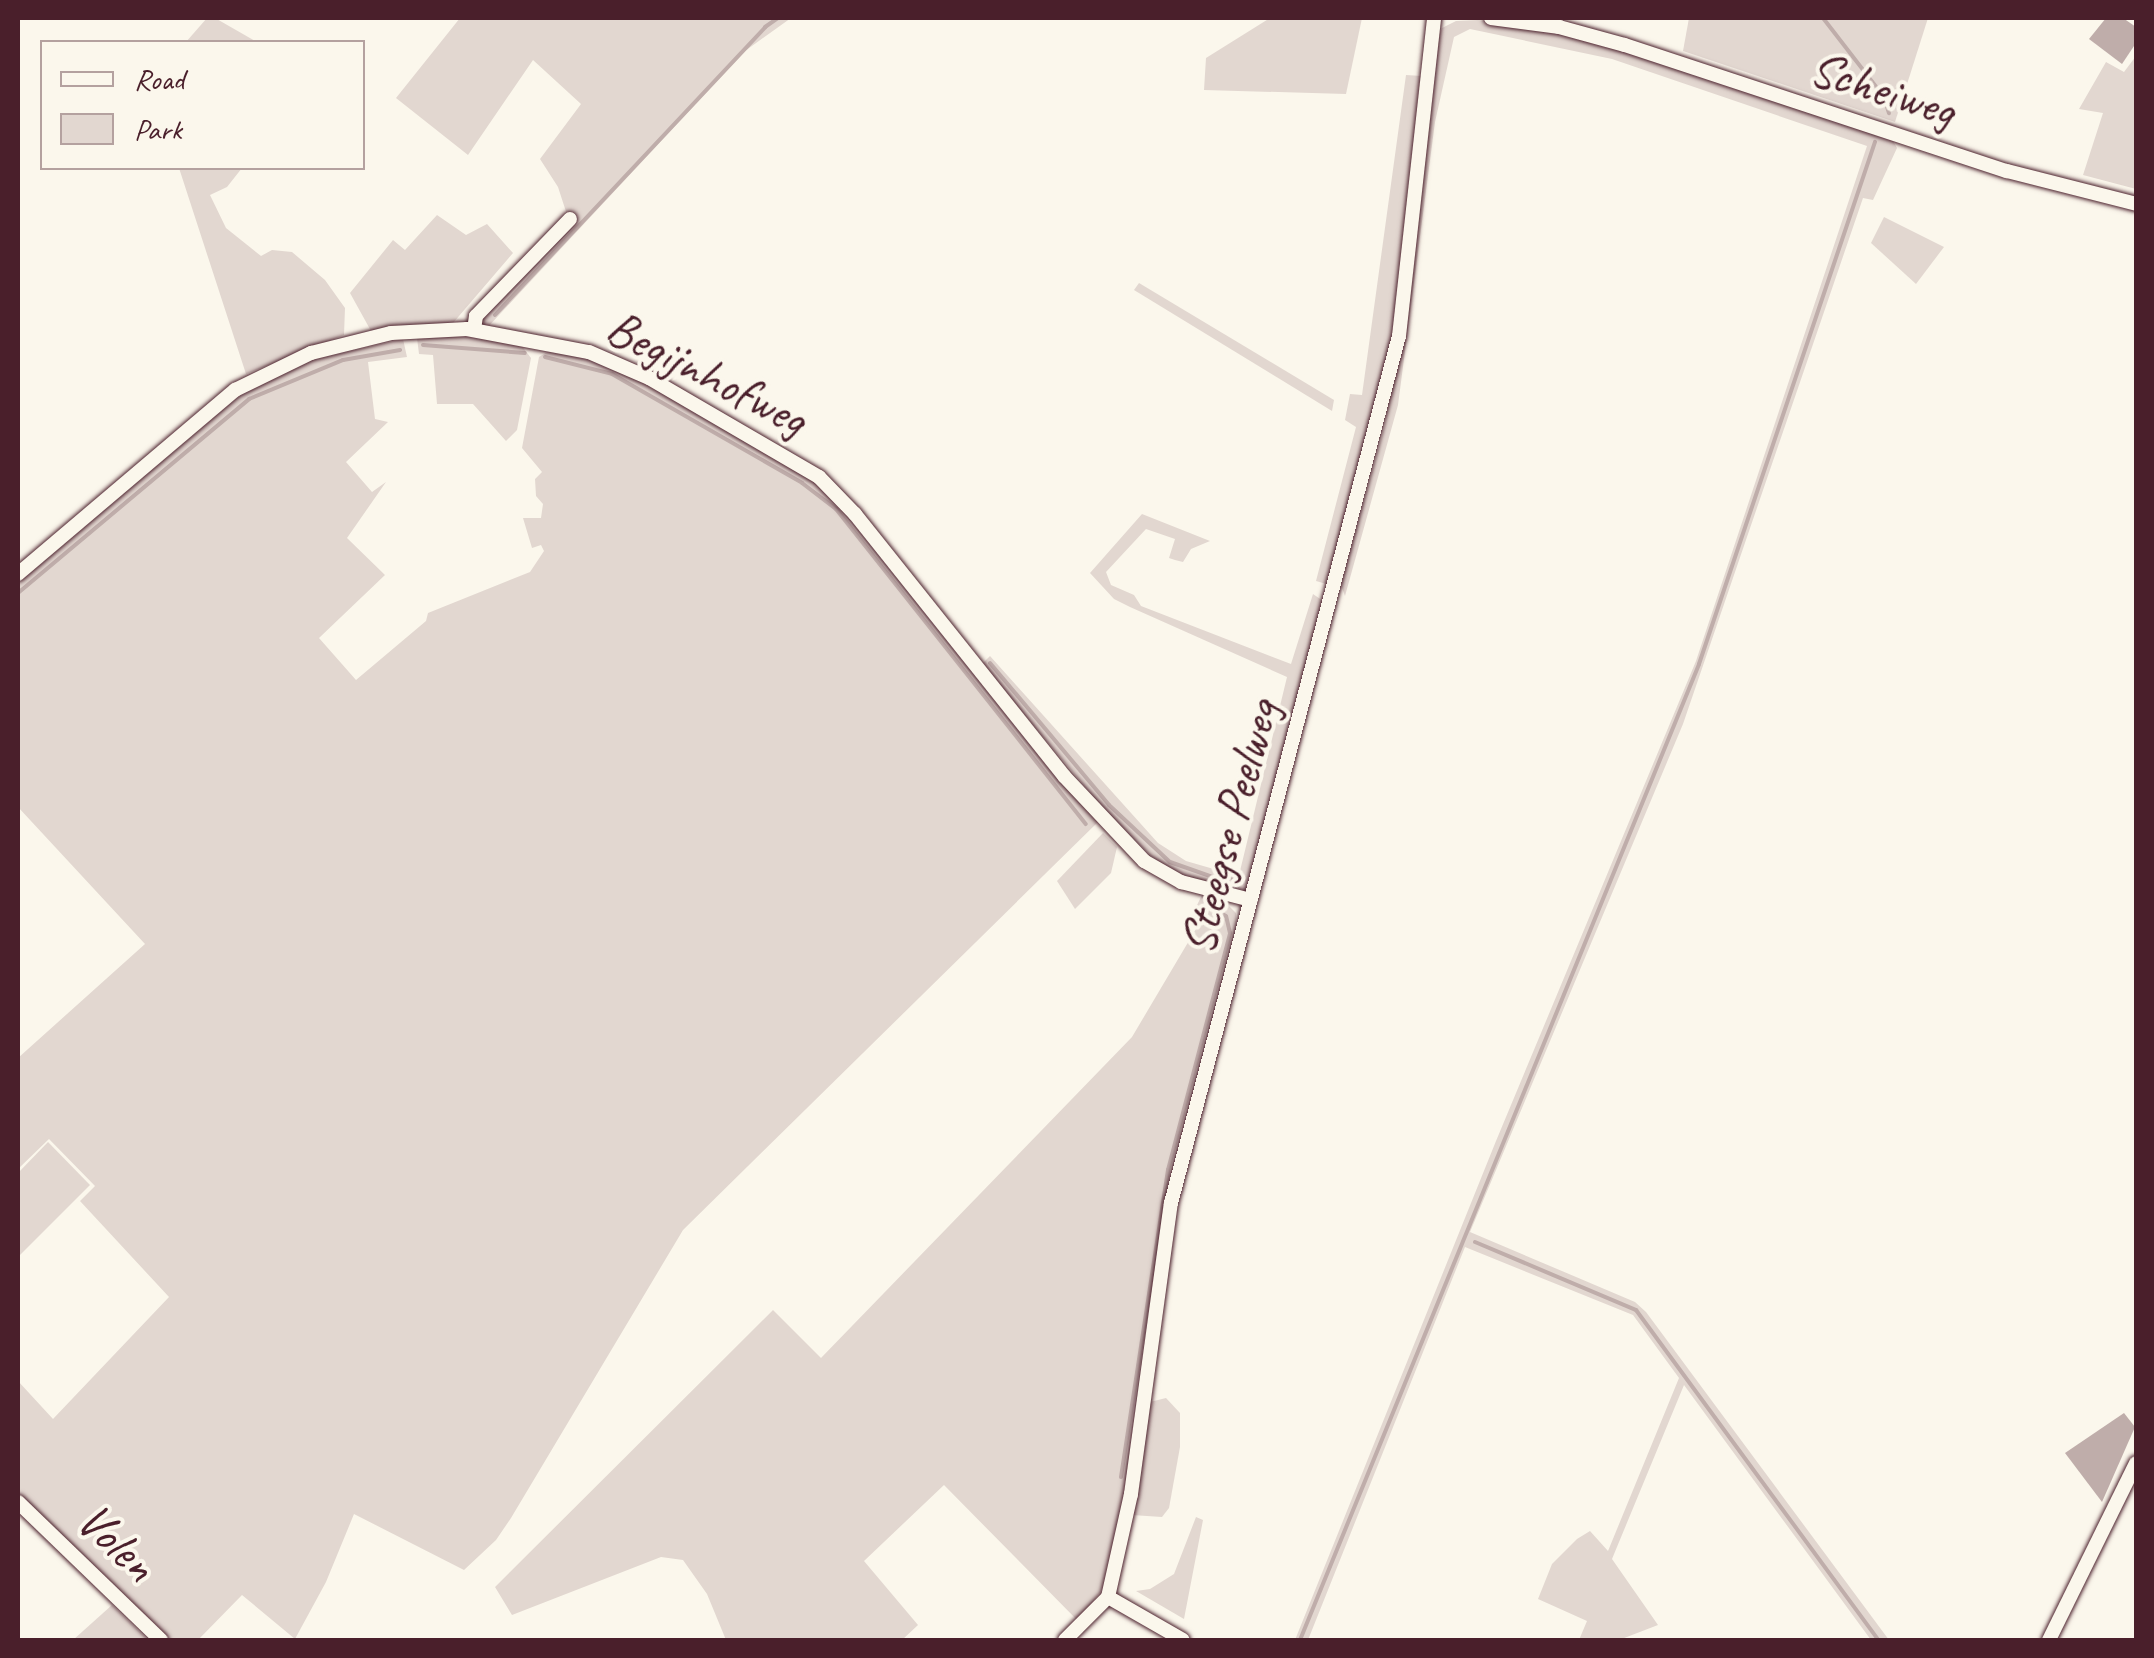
<!DOCTYPE html>
<html>
<head>
<meta charset="utf-8">
<style>
  body { margin:0 }
  #map { position:relative; width:2154px; height:1658px; overflow:hidden; background:#fbf7ec; font-family:Caveat,sans-serif }
  div>[style] { position:absolute }
  .green>* { inset:0; background:#e2d7d0 }
  .water>* { inset:0; background:#bfadaa }
  .stream>* { height:4px; margin:-2px; padding:0 2px; transform-origin:2px; border-radius:2px; background:#bfadaa }
  .roads { filter:drop-shadow(0 0 2px #4a1f2b) drop-shadow(0 0 2px #4a1f2b) }
  .street>* { height:14px; margin:-7px; padding:0 7px; transform-origin:7px; border-radius:7px; background:#fbf7ec }
  span { translate:-50% -50%; white-space:nowrap; text-align:center; line-height:1.15; -webkit-text-stroke:8px #fbf7ec; paint-order:stroke }
  .street-label { font-size:50px; color:#4a1f2b }
  .frame { position:absolute; inset:0; border:20px solid #4a1f2b; pointer-events:none }
  .legend { position:absolute; left:40px; top:40px; width:325px; height:130px; box-sizing:border-box; background:#fbf7ec; border:2px solid #b4a19f; margin:0; padding:12px 18px; list-style:none; font-size:30px; color:#4a1f2b }
  .legend li { display:flex; align-items:center; gap:20px; height:50px }
  .legend b { width:50px; border:2px solid #b4a19f }
</style>
</head>
<body>
<div id="map">
  <div class="green">
    <i style="clip-path:polygon(207px 18px,215px 18px,257px 42px,186px 42px)"></i>
    <i style="clip-path:polygon(460px 18px,791px 18px,745px 51px,486px 329px,481px 314px,570px 224px,558px 187px,540px 159px,581px 104px,533px 60px,468px 155px,396px 98px)"></i>
    <i style="clip-path:polygon(1270px 18px,1362px 18px,1346px 94px,1204px 90px,1206px 58px)"></i>
    <i style="clip-path:polygon(1689px 18px,1928px 18px,1895px 122px,1683px 51px)"></i>
    <i style="clip-path:polygon(1478px 20px,1539px 28px,1624px 50px,1893px 141px,1897px 148px,1873px 200px,1863px 198px,1683px 724px,1470px 1232px,1635px 1302px,1646px 1312px,1889px 1640px,1871px 1640px,1684px 1385px,1612px 1559px,1658px 1625px,1619px 1640px,1579px 1640px,1587px 1621px,1538px 1599px,1552px 1564px,1577px 1539px,1590px 1531px,1608px 1551px,1679px 1378px,1633px 1315px,1465px 1247px,1308px 1640px,1295px 1640px,1496px 1141px,1696px 661px,1867px 146px,1612px 59px,1470px 29px,1454px 37px,1435px 122px,1398px 405px,1345px 596px,1341px 585px,1385px 425px,1412px 245px,1433px 50px,1442px 28px,1456px 21px)"></i>
    <i style="clip-path:polygon(2136px 56px,2136px 189px,2083px 175px,2103px 113px,2079px 109px,2106px 62px,2124px 72px)"></i>
    <i style="clip-path:polygon(1406px 75px,1422px 76px,1388px 374px,1330px 585px,1316px 581px,1356px 427px,1345px 420px,1350px 394px,1362px 395px)"></i>
    <i style="clip-path:polygon(179px 168px,242px 168px,227px 187px,210px 195px,226px 228px,261px 256px,272px 250px,292px 252px,325px 280px,345px 308px,344px 335px,246px 374px)"></i>
    <i style="clip-path:polygon(437px 215px,466px 235px,487px 224px,513px 253px,453px 323px,371px 331px,350px 293px,393px 240px,405px 250px)"></i>
    <i style="clip-path:polygon(1884px 217px,1944px 247px,1916px 284px,1871px 243px)"></i>
    <i style="clip-path:polygon(1139px 283px,1334px 400px,1332px 411px,1134px 290px)"></i>
    <i style="clip-path:polygon(472px 336px,521px 345px,531px 358px,517px 430px,506px 441px,473px 404px,437px 404px,433px 355px,419px 354px,417px 338px)"></i>
    <i style="clip-path:polygon(403px 339px,407px 357px,368px 362px,375px 419px,388px 422px,346px 462px,372px 492px,386px 482px,347px 538px,385px 575px,319px 638px,356px 680px,426px 621px,428px 613px,530px 572px,544px 551px,541px 545px,532px 548px,523px 518px,541px 518px,543px 504px,536px 496px,535px 479px,542px 472px,522px 448px,539px 357px,552px 349px,602px 361px,742px 434px,827px 491px,1099px 821px,683px 1230px,511px 1518px,496px 1540px,464px 1570px,354px 1514px,326px 1582px,295px 1639px,242px 1595px,198px 1640px,168px 1640px,18px 1496px,18px 1381px,53px 1419px,169px 1297px,80px 1201px,95px 1186px,49px 1139px,18px 1169px,18px 1058px,145px 944px,18px 807px,18px 578px,192px 431px,250px 389px,308px 361px)"></i>
    <i style="clip-path:polygon(1142px 514px,1210px 541px,1191px 549px,1183px 562px,1175px 560px,1169px 558px,1175px 539px,1146px 529px,1106px 572px,1111px 585px,1134px 595px,1141px 606px,1291px 664px,1313px 594px,1326px 603px,1252px 881px,1245px 890px,1177px 875px,1150px 855px,1103px 808px,982px 664px,990px 656px,1158px 843px,1186px 861px,1224px 872px,1240px 871px,1287px 677px,1130px 607px,1114px 599px,1090px 573px)"></i>
    <i style="clip-path:polygon(1103px 833px,1117px 847px,1111px 873px,1075px 909px,1057px 881px)"></i>
    <i style="clip-path:polygon(1202px 895px,1225px 902px,1236px 913px,1237px 931px,1157px 1253px,1123px 1506px,1104px 1587px,1078px 1621px,944px 1485px,864px 1561px,918px 1625px,902px 1640px,726px 1640px,707px 1594px,683px 1560px,661px 1557px,512px 1615px,495px 1587px,773px 1310px,821px 1358px,1132px 1037px,1206px 912px,1197px 905px)"></i>
    <i style="clip-path:polygon(48px 1142px,90px 1185px,18px 1257px,18px 1173px)"></i>
    <i style="clip-path:polygon(1166px 1398px,1180px 1413px,1180px 1447px,1169px 1508px,1162px 1517px,1132px 1515px,1150px 1402px)"></i>
    <i style="clip-path:polygon(1196px 1517px,1203px 1520px,1184px 1619px,1136px 1591px,1150px 1589px,1174px 1574px)"></i>
    <i style="clip-path:polygon(112px 1605px,148px 1640px,73px 1640px)"></i>
  </div>
  <div class="water">
    <i style="clip-path:polygon(2106px 18px,2123px 18px,2136px 27px,2136px 43px,2122px 64px,2089px 39px)"></i>
    <i style="clip-path:polygon(2124px 1413px,2135px 1427px,2102px 1502px,2065px 1453px)"></i>
  </div>
  <div class="stream">
    <i style="left:1823px;top:18px;width:100px;rotate:52.3deg"></i>
    <i style="left:1884px;top:97px;width:17px;rotate:73deg"></i>
    <i style="left:495px;top:315px;width:395px;rotate:-46.8deg"></i>
    <i style="left:765px;top:27px;width:16px;rotate:-35deg"></i>
    <i style="left:423px;top:345px;width:102px;rotate:4.5deg"></i>
    <i style="left:545px;top:357px;width:69px;rotate:14.2deg"></i>
    <i style="left:612px;top:374px;width:219px;rotate:29.8deg"></i>
    <i style="left:802px;top:483px;width:43px;rotate:37.4deg"></i>
    <i style="left:836px;top:509px;width:402px;rotate:51.6deg"></i>
    <i style="left:18px;top:593px;width:302px;rotate:-40deg"></i>
    <i style="left:249px;top:399px;width:102px;rotate:-22.5deg"></i>
    <i style="left:343px;top:360px;width:58px;rotate:-10deg"></i>
    <i style="left:990px;top:663px;width:185px;rotate:50deg"></i>
    <i style="left:1109px;top:805px;width:83px;rotate:43.1deg"></i>
    <i style="left:1170px;top:862px;width:57px;rotate:19.4deg"></i>
    <i style="left:1224px;top:881px;width:19px;rotate:-21deg"></i>
    <i style="left:1475px;top:1242px;width:175px;rotate:22.9deg"></i>
    <i style="left:1636px;top:1310px;width:409px;rotate:53.7deg"></i>
    <i style="left:1121px;top:1477px;width:311px;rotate:-81.3deg"></i>
    <i style="left:1168px;top:1170px;width:245px;rotate:-75.3deg"></i>
    <i style="left:1230px;top:933px;width:17px;rotate:-103deg"></i>
    <i style="left:1226px;top:916px;width:17px;rotate:-152deg"></i>
    <i style="left:1300px;top:1640px;width:1054px;rotate:-67.76deg"></i>
    <i style="left:1699px;top:664px;width:551px;rotate:-71.37deg"></i>
  </div>
  <div class="roads">
    <div class="street">
      <i style="left:1491px;top:18px;width:69px;rotate:7.5deg"></i>
      <i style="left:1559px;top:27px;width:68px;rotate:15.3deg"></i>
      <i style="left:1625px;top:45px;width:402px;rotate:18.3deg"></i>
      <i style="left:2007px;top:171px;width:133px;rotate:14.3deg"></i>
      <i style="left:474px;top:330px;width:14px;rotate:-82deg"></i>
      <i style="left:476px;top:316px;width:135px;rotate:-45.9deg"></i>
      <i style="left:18px;top:574px;width:285px;rotate:-40.3deg"></i>
      <i style="left:235px;top:390px;width:85px;rotate:-26deg"></i>
      <i style="left:311px;top:353px;width:82px;rotate:-14deg"></i>
      <i style="left:391px;top:333px;width:76px;rotate:-3deg"></i>
      <i style="left:467px;top:329px;width:124px;rotate:10.7deg"></i>
      <i style="left:589px;top:352px;width:65px;rotate:23.4deg"></i>
      <i style="left:649px;top:378px;width:197px;rotate:30.2deg"></i>
      <i style="left:819px;top:477px;width:52px;rotate:45.8deg"></i>
      <i style="left:855px;top:514px;width:335px;rotate:51.4deg"></i>
      <i style="left:1064px;top:776px;width:117px;rotate:46.7deg"></i>
      <i style="left:1144px;top:861px;width:43px;rotate:29.6deg"></i>
      <i style="left:1181px;top:882px;width:72px;rotate:14.4deg"></i>
      <i style="left:18px;top:1502px;width:199px;rotate:44deg"></i>
      <i style="left:1108px;top:1597px;width:86px;rotate:29.8deg"></i>
      <i style="left:1065px;top:1640px;width:61px;rotate:-45deg"></i>
      <i style="left:1108px;top:1597px;width:106px;rotate:-77.4deg"></i>
      <i style="left:1131px;top:1494px;width:294px;rotate:-82.2deg"></i>
      <i style="left:1171px;top:1203px;width:896px;rotate:-75.27deg"></i>
      <i style="left:1399px;top:336px;width:320px;rotate:-83.7deg"></i>
      <i style="left:2049px;top:1640px;width:197px;rotate:-63.8deg"></i>
    </div>
  </div>
  <div class="street-label">
    <span style="left:1883px;top:89px;rotate:18deg">Scheiweg</span>
    <span style="left:707px;top:373px;rotate:27deg">Begijnhofweg</span>
    <span style="left:1229px;top:827px;rotate:-75deg">Steegse Peelweg</span>
    <span style="left:117px;top:1542px;rotate:44deg">Volen</span>
  </div>
  <div class="frame"></div>
  <ul class="legend">
  <li><b style="height:12px;background:#fbf7ec"></b>Road</li>
  <li><b style="height:28px;background:#e2d7d0"></b>Park</li>
  </ul>
</div>
</body>
</html>
